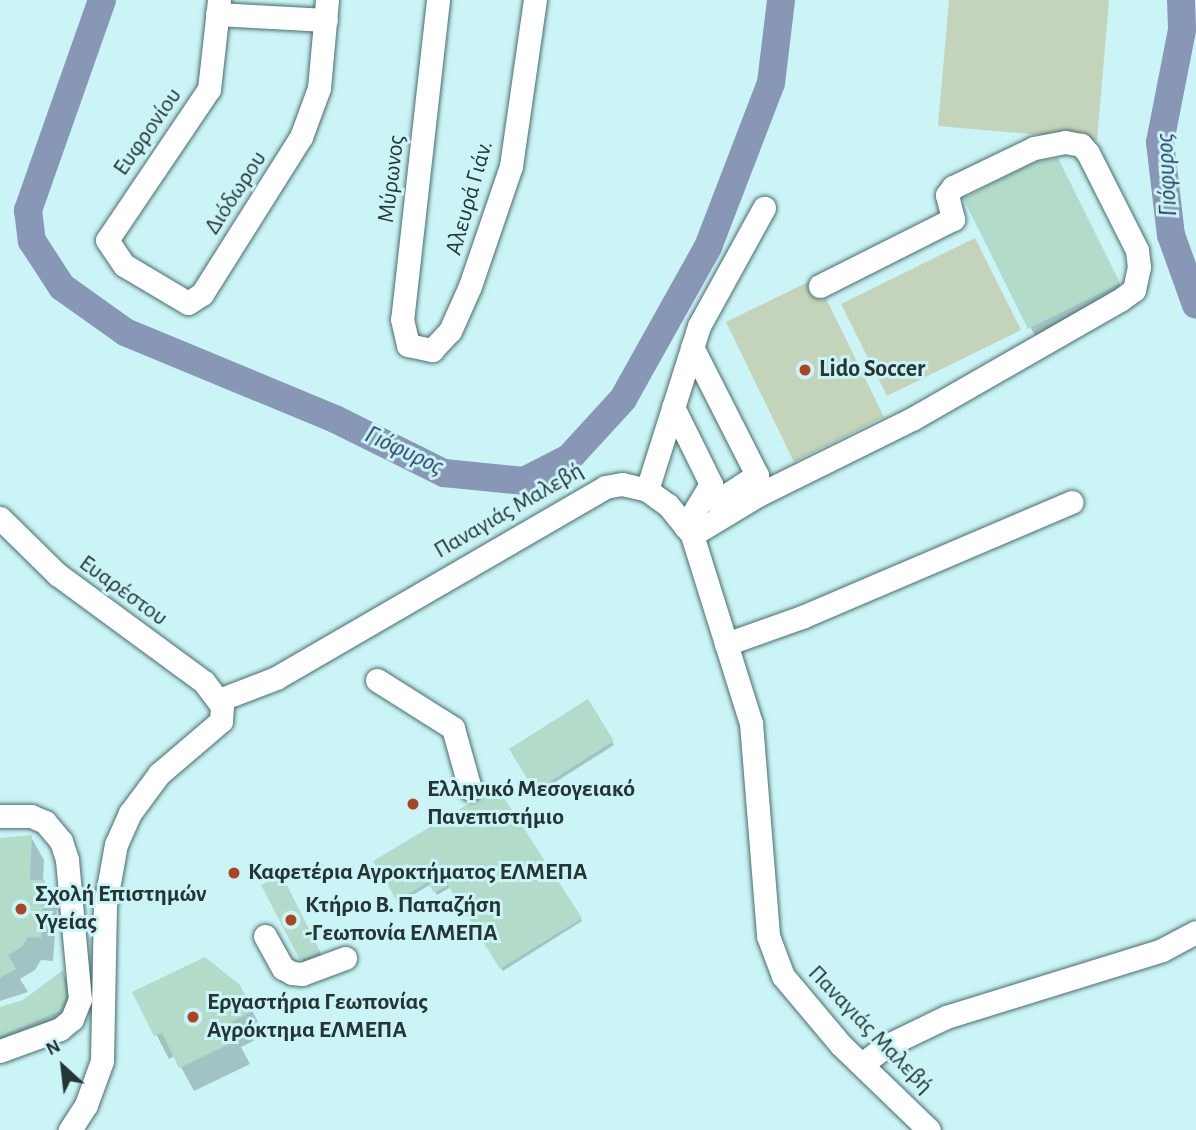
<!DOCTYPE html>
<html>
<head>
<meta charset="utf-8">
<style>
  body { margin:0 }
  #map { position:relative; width:1196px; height:1130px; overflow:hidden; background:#cbf4f6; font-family:"Alegreya Sans",sans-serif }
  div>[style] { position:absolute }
  .green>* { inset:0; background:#c3d4ba }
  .shadow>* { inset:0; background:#0003 }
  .river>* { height:28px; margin:-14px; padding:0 14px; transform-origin:14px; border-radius:14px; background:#8897b6 }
  .building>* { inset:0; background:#b2dbca }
  .roads { filter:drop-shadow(0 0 2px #476d6e) drop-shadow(0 0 2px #476d6e) }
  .minor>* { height:23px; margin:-11.5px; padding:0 11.5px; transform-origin:11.5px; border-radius:11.5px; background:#fff }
  .dots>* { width:19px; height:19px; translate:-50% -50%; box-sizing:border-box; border:4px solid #cbf4f6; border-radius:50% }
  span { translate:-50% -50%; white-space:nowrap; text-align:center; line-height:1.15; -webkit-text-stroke:6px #cbf4f6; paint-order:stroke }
  .street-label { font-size:24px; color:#253536 }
  .poi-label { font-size:24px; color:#253536; font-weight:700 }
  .left { translate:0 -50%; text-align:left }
  .water-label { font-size:26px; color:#233761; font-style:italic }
  .north { position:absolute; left:28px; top:1032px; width:70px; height:70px; -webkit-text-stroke:5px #cbf4f6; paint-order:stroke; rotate:333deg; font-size:19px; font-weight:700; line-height:28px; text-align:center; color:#253536 }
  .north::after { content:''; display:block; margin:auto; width:24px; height:32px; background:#253536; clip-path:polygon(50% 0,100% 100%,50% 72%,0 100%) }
</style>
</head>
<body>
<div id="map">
  <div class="green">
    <i style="clip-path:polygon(949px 0,1109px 0,1097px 140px,938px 126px)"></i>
    <i style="clip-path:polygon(975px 238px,1021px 330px,887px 396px,841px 304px)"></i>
    <i style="clip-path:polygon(816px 278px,884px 417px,794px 462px,726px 322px)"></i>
  </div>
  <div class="shadow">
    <i style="clip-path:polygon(1066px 175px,1127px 299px,1039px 344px,966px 198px)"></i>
    <i style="clip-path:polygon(587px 701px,614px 745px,538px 793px,511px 750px)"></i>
    <i style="clip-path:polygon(496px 790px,582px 921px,503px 971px,451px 887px,437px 895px,431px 884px,400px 903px,375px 862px)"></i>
    <i style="clip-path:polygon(31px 837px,44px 860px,43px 881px,57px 905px,53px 961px,41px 960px,35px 970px,20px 979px,28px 992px,0 1001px,0 840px)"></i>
    <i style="clip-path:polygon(294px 900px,332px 976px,315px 982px,302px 959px)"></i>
    <i style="clip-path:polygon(63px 973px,76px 996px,78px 1021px,73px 1034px,9px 1061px,0 1046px,0 1009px,24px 1002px)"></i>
    <i style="clip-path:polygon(239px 986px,265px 1035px,241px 1047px,250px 1064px,194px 1091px,175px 1056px,169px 1059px,135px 993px)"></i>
  </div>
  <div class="river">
    <i style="left:102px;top:0;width:223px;rotate:109.4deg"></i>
    <i style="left:28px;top:210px;width:31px;rotate:83deg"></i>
    <i style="left:32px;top:241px;width:55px;rotate:56.9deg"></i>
    <i style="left:62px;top:287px;width:77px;rotate:35.5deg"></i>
    <i style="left:125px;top:332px;width:227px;rotate:22.5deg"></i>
    <i style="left:335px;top:419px;width:122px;rotate:26.4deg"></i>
    <i style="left:444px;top:473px;width:80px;rotate:5.7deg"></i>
    <i style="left:524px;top:481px;width:51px;rotate:-27.1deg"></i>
    <i style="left:569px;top:458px;width:80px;rotate:-47.5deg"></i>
    <i style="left:623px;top:399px;width:174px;rotate:-60.8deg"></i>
    <i style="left:708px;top:247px;width:176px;rotate:-69deg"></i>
    <i style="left:771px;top:83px;width:84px;rotate:-83.1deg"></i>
    <i style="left:1181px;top:0;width:30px;rotate:88deg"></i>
    <i style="left:1182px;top:30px;width:114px;rotate:101.1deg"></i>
    <i style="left:1160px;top:142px;width:94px;rotate:83.3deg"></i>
    <i style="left:1171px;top:235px;width:74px;rotate:70.3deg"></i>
  </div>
  <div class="building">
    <i style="clip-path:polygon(1058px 158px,1120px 283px,1028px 329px,963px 198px,1038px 161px)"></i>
    <i style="clip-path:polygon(588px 699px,614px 741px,535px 791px,509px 749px)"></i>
    <i style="clip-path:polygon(497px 787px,582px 918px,500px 969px,448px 885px,434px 893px,428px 882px,397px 901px,373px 861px)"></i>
    <i style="clip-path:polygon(32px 835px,30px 880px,45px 880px,41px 938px,28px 937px,22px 947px,8px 955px,16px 969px,0 978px,0 838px)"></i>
    <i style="clip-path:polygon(282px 875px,320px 952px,300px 960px,261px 885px)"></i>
    <i style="clip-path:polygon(205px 957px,240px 985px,253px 1011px,229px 1023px,238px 1040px,179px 1068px,162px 1033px,154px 1036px,132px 992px)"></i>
    <i style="clip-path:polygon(63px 970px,66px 997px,60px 1011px,0 1036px,0 1007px,23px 1000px)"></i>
  </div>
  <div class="roads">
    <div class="minor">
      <i style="left:219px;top:0;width:90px;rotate:96.4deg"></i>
      <i style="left:209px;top:89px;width:182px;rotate:124deg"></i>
      <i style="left:107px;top:240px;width:30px;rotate:56deg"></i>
      <i style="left:124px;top:265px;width:74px;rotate:30.7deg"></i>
      <i style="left:188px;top:303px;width:17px;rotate:-33deg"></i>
      <i style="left:202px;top:294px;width:186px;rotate:-57.8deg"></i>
      <i style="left:301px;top:137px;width:52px;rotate:-69.8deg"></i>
      <i style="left:319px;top:88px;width:88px;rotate:-84.8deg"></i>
      <i style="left:438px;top:0;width:321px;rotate:96.4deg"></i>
      <i style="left:402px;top:319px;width:27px;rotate:77deg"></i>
      <i style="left:408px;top:345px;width:25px;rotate:12deg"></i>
      <i style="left:432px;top:350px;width:26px;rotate:-47deg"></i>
      <i style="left:450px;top:331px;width:49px;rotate:-66deg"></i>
      <i style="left:470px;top:286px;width:127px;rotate:-71.1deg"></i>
      <i style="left:511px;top:166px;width:168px;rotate:-81.8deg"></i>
      <i style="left:217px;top:14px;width:109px;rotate:3.2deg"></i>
      <i style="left:692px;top:347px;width:144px;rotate:63.1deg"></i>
      <i style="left:757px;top:475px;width:49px;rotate:146.6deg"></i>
      <i style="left:716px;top:502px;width:19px;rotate:-106deg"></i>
      <i style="left:673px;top:407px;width:86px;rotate:63.7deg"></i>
      <i style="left:711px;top:484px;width:50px;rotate:121.2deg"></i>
      <i style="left:647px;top:490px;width:172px;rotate:-72.4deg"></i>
      <i style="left:699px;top:326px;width:135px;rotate:-61.2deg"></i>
      <i style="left:0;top:518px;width:80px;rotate:44.5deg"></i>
      <i style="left:57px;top:574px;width:182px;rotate:36.3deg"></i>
      <i style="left:204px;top:682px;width:30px;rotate:53deg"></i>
      <i style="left:222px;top:706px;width:15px;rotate:94deg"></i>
      <i style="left:221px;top:721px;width:82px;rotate:139.5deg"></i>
      <i style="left:159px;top:774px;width:49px;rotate:126.6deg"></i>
      <i style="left:130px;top:813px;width:34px;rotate:114deg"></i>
      <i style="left:116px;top:844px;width:62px;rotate:100.2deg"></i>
      <i style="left:105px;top:905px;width:156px;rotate:91.1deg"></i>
      <i style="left:102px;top:1061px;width:47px;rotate:110deg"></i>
      <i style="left:86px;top:1105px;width:30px;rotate:123deg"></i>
      <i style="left:692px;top:535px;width:77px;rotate:-31.2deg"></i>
      <i style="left:758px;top:495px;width:172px;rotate:-26.3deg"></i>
      <i style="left:912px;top:419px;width:240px;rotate:-29.8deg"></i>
      <i style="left:1120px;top:300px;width:17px;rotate:-36deg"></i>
      <i style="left:1134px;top:290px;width:24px;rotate:-78deg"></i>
      <i style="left:1139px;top:267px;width:17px;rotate:-97deg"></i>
      <i style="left:1137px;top:250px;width:109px;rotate:-116.8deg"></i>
      <i style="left:1088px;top:153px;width:11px;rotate:-131deg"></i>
      <i style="left:1081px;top:145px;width:16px;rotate:-169deg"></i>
      <i style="left:1065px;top:142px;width:32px;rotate:169deg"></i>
      <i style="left:1034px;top:148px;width:90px;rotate:154.3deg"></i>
      <i style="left:953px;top:187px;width:10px;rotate:127deg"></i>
      <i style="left:947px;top:195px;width:25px;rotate:76deg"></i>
      <i style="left:953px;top:219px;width:149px;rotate:153.3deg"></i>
      <i style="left:726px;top:644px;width:81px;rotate:-19.6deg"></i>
      <i style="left:802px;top:617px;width:293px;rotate:-23.1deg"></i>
      <i style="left:377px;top:680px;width:90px;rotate:32.3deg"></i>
      <i style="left:453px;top:728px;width:63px;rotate:74.4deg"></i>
      <i style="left:219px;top:700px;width:61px;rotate:-21.1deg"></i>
      <i style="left:276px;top:678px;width:380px;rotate:-30.1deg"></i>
      <i style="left:605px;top:487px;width:17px;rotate:-10deg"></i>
      <i style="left:622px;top:484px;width:26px;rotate:13deg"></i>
      <i style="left:647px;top:490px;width:26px;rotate:36deg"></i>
      <i style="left:668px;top:505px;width:38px;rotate:51deg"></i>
      <i style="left:692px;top:535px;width:197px;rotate:72.6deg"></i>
      <i style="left:751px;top:723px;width:214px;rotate:85.4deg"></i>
      <i style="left:768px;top:936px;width:43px;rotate:69.4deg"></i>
      <i style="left:783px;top:976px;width:90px;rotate:50deg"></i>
      <i style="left:841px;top:1045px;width:122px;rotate:44deg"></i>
      <i style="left:0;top:816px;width:31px"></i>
      <i style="left:31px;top:816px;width:15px;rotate:23deg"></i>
      <i style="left:45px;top:822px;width:25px;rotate:50deg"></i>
      <i style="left:61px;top:841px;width:20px;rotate:72deg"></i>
      <i style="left:67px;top:860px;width:140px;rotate:84.7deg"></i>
      <i style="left:80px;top:999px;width:22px;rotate:112deg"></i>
      <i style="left:72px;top:1019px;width:16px;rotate:140deg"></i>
      <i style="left:60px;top:1029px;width:64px;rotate:159.9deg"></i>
      <i style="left:265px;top:936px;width:37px;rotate:61deg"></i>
      <i style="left:283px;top:968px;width:10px;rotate:29deg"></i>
      <i style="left:292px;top:973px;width:10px;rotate:6deg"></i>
      <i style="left:302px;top:974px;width:46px;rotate:-20.4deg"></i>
      <i style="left:862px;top:1064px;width:30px;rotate:-37deg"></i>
      <i style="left:886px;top:1046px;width:67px;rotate:-25.8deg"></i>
      <i style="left:946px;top:1017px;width:226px;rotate:-17.2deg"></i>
      <i style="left:1162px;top:950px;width:38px;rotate:-28deg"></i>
    </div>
  </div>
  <div class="dots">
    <i style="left:805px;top:370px;background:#ab4422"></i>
    <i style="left:413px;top:804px;background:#ab4422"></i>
    <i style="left:234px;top:873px;background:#ab4422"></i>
    <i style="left:21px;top:909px;background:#ab4422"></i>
    <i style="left:291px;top:920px;background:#ab4422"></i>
    <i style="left:193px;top:1017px;background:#ab4422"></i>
  </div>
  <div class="street-label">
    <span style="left:148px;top:132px;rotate:-55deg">Ευφρονίου</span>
    <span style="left:392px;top:179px;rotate:-83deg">Μύρωνος</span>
    <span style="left:236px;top:193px;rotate:-57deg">Διόδωρου</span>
    <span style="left:470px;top:198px;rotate:-74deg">Αλευρά Γιάν.</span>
    <span style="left:509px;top:511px;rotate:-30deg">Παναγιάς Μαλεβή</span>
    <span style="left:123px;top:591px;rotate:36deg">Ευαρέστου</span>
    <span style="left:870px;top:1030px;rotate:46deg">Παναγιάς Μαλεβή</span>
  </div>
  <div class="poi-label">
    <span class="left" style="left:819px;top:370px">Lido Soccer</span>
    <span class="left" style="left:427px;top:804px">Ελληνικό Μεσογειακό<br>Πανεπιστήμιο</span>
    <span class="left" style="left:248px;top:873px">Καφετέρια Αγροκτήματος ΕΛΜΕΠΑ</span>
    <span class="left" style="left:35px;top:909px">Σχολή Επιστημών<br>Υγείας</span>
    <span class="left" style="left:305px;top:920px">Κτήριο Β. Παπαζήση<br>-Γεωπονία ΕΛΜΕΠΑ</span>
    <span class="left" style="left:207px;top:1017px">Εργαστήρια Γεωπονίας<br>Αγρόκτημα ΕΛΜΕΠΑ</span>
  </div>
  <div class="water-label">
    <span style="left:1167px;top:175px;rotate:-93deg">Γιόφυρος</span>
    <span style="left:404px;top:451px;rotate:25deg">Γιόφυρος</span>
  </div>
  <div class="north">N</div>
</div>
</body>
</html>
